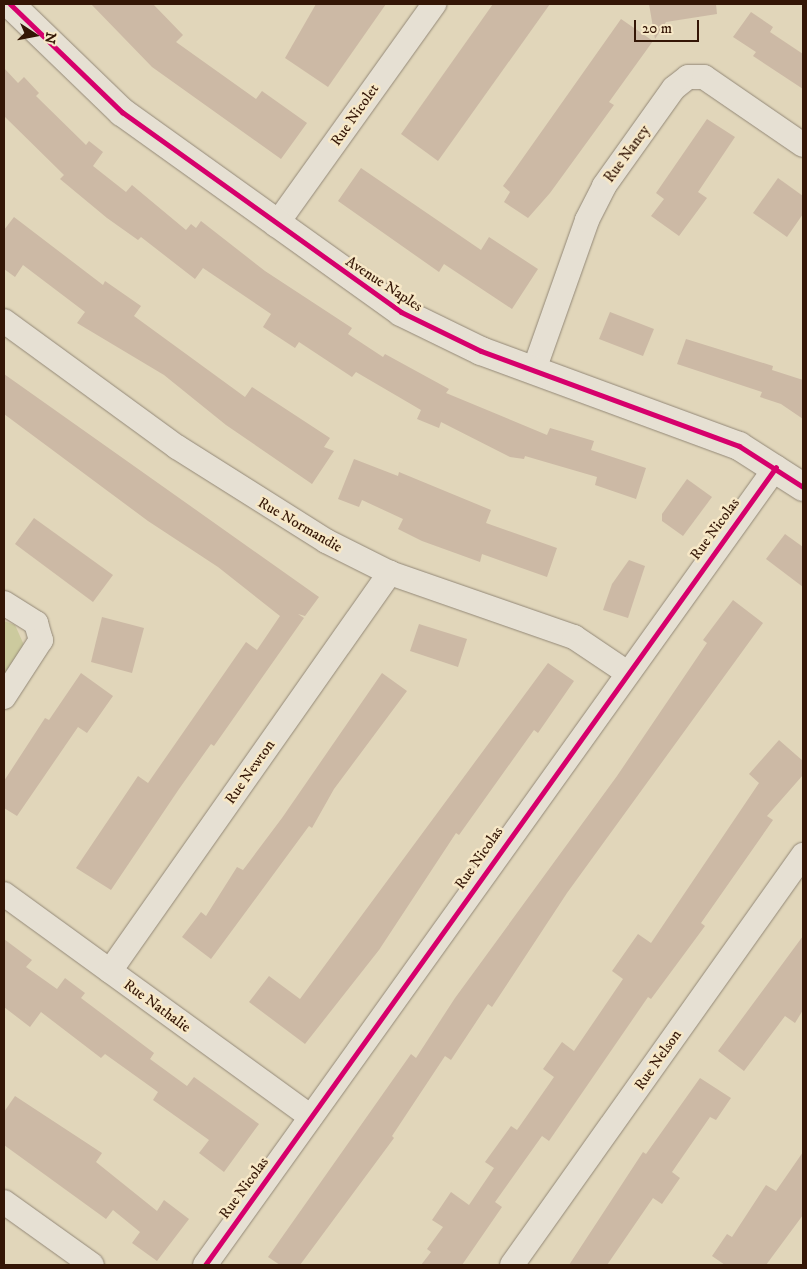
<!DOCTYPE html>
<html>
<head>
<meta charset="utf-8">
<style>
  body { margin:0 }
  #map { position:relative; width:807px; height:1269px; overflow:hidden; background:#e1d6ba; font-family:"IM FELL DW Pica",serif }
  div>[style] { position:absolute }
  .green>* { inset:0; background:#ccca9e }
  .building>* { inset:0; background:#ccb9a5 }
  .roads { filter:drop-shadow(0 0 1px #938877) drop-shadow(0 0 1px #938877) }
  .street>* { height:24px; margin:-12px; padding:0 12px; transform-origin:12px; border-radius:12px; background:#e6e0d3 }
  .secondary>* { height:28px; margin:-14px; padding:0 14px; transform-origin:14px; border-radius:14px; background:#e6e0d3 }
  .cycleway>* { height:5px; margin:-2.5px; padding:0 2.5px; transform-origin:2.5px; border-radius:2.5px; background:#d6006c }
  span { translate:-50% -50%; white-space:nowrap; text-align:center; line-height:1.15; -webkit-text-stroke:5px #f7e8c7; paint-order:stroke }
  .street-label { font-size:15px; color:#341606 }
  .frame { position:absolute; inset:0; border:5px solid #341606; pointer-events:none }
  .north { position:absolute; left:10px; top:10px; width:50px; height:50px; -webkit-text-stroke:4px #f7e8c7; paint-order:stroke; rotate:101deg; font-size:14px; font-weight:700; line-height:20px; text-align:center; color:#341606 }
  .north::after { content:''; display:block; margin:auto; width:18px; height:22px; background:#341606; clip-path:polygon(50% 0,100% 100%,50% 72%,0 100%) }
  .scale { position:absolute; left:634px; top:20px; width:65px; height:22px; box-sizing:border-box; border:2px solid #341606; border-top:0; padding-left:6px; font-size:15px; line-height:18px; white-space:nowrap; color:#341606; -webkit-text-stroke:4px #f7e8c7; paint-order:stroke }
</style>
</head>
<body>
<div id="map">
  <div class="green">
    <i style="clip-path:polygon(4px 621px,15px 625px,24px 645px,4px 675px)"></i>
  </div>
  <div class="building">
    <i style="clip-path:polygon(91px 4px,153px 4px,183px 35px,176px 42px,256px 99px,262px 91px,307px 123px,281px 159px,152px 67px)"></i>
    <i style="clip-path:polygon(316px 4px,386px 4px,328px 87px,285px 58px)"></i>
    <i style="clip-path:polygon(493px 4px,550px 4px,438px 161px,401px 134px)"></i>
    <i style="clip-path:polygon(649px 4px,716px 4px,717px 14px,666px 22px,655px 39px)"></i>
    <i style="clip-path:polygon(751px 12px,773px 27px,770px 32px,803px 54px,803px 89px,753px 56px,756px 52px,733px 37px)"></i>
    <i style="clip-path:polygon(621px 19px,653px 41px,609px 102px,614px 105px,550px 193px,528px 218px,504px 202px,510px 192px,503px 186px)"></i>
    <i style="clip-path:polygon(4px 68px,18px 83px,24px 77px,39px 93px,36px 96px,86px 145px,89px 141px,103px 152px,93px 166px,126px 192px,132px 185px,186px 230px,191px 224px,196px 228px,201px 221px,265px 271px,352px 328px,348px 334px,383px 357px,385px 354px,449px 389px,446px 393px,547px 435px,550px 428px,594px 441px,591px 450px,646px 468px,636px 499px,595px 485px,597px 477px,525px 456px,524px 459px,510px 457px,441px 422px,439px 428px,417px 419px,421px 410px,356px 372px,352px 377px,299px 342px,295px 348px,263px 327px,271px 314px,203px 268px,195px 279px,141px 237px,138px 240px,107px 218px,60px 179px,64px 175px,4px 116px)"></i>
    <i style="clip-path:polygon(707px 119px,735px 137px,698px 192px,707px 198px,679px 236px,651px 216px,664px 199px,656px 193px)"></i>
    <i style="clip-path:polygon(361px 168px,481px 250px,489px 237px,538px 269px,512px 309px,444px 264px,439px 272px,338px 201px)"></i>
    <i style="clip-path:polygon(778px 178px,803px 196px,803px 214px,787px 237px,753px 213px)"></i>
    <i style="clip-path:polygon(14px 217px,103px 285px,105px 281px,141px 306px,134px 316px,245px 397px,252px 387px,330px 438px,324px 447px,334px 451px,312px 484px,226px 425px,164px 375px,77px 323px,85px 312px,23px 265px,15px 277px,4px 269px,4px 230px)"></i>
    <i style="clip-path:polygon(610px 312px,654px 329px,643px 356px,599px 339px)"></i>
    <i style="clip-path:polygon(686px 339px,773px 366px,772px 370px,803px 380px,803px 419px,781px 404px,760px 397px,762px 392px,677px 364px)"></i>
    <i style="clip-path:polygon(4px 374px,319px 597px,305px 616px,298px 614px,304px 618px,214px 746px,211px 744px,179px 789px,111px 890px,76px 868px,138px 776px,148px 783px,246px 642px,257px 650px,280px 616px,218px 567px,148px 521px,4px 414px)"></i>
    <i style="clip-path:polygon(354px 459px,398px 476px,399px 472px,491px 510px,486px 523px,557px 548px,547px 577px,482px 554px,480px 562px,422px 541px,398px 529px,403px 519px,362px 500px,359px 507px,338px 499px)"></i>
    <i style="clip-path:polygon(687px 479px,712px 497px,683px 536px,662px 521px,662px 514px)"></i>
    <i style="clip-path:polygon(34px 518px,113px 575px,93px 602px,15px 544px)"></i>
    <i style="clip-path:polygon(785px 534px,803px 547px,803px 587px,766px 559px)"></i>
    <i style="clip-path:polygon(629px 560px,645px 566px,628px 618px,603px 610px,612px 584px)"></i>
    <i style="clip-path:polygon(733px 600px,763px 623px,567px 893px,492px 1007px,488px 1004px,451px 1060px,445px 1056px,392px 1136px,394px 1138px,300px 1265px,280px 1265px,268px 1257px,411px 1054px,416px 1058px,455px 998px,617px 776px,707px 643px,703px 640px)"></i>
    <i style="clip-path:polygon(102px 617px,144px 628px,132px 673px,91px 662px)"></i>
    <i style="clip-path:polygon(419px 624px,467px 639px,458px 667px,410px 651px)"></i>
    <i style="clip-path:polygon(548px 663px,574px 681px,538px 733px,534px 730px,459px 835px,456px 833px,379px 950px,305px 1044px,249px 1002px,269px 976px,300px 999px)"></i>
    <i style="clip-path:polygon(81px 673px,113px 696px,87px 733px,78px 727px,17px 816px,4px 808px,4px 781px,45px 718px,49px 720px)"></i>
    <i style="clip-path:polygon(382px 673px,407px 691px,334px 789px,312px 828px,309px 826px,211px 959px,182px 937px,201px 912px,206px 916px,237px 867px,243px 870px,282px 818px)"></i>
    <i style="clip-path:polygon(779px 740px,803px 761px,803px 775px,767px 816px,773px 820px,701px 923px,705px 926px,651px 999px,648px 997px,549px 1141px,542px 1136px,495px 1202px,502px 1207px,462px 1265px,421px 1265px,431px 1252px,427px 1249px,443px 1227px,432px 1220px,451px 1192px,469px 1205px,494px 1168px,485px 1162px,511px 1126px,517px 1130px,554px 1077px,543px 1069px,562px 1042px,574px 1051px,623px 979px,612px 971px,638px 934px,651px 943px,759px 783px,749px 774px)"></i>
    <i style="clip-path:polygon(803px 936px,803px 1010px,795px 1023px,785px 1016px,744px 1071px,718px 1051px)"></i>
    <i style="clip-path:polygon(4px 939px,32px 960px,26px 967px,57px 989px,65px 978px,85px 993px,81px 998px,154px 1053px,150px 1059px,187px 1086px,194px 1077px,259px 1124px,224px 1172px,199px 1153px,209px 1140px,153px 1100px,158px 1092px,105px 1054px,101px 1058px,41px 1012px,30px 1027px,4px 1007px)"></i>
    <i style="clip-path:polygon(700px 1078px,731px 1098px,716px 1120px,710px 1117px,672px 1172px,680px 1178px,662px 1204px,653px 1198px,607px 1265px,569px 1265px,643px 1152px,646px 1154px)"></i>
    <i style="clip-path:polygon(15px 1096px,102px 1153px,96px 1162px,157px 1211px,164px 1200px,189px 1219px,157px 1261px,132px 1243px,140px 1232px,113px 1210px,106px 1219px,4px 1145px,4px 1112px)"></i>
    <i style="clip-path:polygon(803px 1152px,803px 1215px,766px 1265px,725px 1265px,712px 1256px,727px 1234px,732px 1237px,766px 1185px,776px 1191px)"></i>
  </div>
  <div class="roads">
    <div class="street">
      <i style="left:276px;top:225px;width:272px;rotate:-54.4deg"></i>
      <i style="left:4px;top:321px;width:214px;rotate:36.1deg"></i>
      <i style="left:177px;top:447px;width:176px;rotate:32.2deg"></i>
      <i style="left:326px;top:541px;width:72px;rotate:26.6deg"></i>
      <i style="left:390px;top:573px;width:195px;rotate:19.2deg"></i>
      <i style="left:574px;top:637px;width:63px;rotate:33.9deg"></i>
      <i style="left:534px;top:370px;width:159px;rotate:-70.5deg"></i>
      <i style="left:587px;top:220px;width:38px;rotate:-63deg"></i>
      <i style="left:604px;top:186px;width:120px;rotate:-54.5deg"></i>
      <i style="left:674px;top:88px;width:18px;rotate:-38deg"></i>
      <i style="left:688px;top:77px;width:16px"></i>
      <i style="left:704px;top:77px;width:120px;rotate:34.5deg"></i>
      <i style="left:4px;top:603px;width:38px;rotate:32deg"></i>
      <i style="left:36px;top:623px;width:18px;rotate:74deg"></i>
      <i style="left:41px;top:640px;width:68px;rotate:123deg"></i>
      <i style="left:4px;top:894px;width:379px;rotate:36deg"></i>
      <i style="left:110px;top:971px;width:487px;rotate:-54.9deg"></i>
      <i style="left:4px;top:1202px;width:108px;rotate:35.6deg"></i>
      <i style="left:205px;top:1265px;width:981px;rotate:-54.41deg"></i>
      <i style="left:512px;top:1265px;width:503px;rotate:-54.63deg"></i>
    </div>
    <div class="secondary">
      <i style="left:10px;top:4px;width:156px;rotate:44deg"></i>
      <i style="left:122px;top:112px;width:343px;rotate:35.6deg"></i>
      <i style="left:401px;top:312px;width:89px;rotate:26deg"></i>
      <i style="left:481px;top:351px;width:275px;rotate:20.2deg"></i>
      <i style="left:739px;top:446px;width:76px;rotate:32.6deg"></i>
    </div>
  </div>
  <div class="cycleway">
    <i style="left:10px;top:4px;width:156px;rotate:44deg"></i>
    <i style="left:122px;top:112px;width:343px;rotate:35.6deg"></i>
    <i style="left:401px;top:312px;width:89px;rotate:26deg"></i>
    <i style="left:481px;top:351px;width:275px;rotate:20.2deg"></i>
    <i style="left:739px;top:446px;width:76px;rotate:32.6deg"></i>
    <i style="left:205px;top:1265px;width:981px;rotate:-54.41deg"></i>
  </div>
  <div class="street-label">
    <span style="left:355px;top:115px;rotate:-55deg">Rue Nicolet</span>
    <span style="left:627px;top:154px;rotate:-54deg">Rue Nancy</span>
    <span style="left:384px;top:284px;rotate:33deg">Avenue Naples</span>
    <span style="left:300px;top:525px;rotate:30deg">Rue Normandie</span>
    <span style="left:715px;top:529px;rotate:-54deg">Rue Nicolas</span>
    <span style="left:250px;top:772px;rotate:-55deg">Rue Newton</span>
    <span style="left:479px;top:858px;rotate:-55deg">Rue Nicolas</span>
    <span style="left:157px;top:1006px;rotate:36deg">Rue Nathalie</span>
    <span style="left:658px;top:1060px;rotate:-55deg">Rue Nelson</span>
    <span style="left:244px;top:1188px;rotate:-54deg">Rue Nicolas</span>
  </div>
  <div class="frame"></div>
  <div class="north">N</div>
  <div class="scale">20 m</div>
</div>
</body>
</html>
